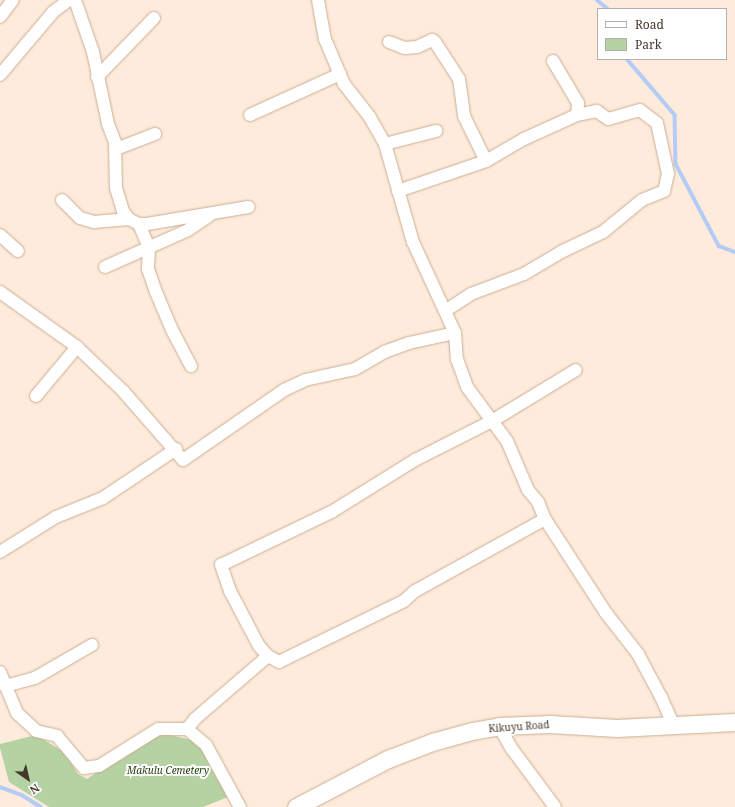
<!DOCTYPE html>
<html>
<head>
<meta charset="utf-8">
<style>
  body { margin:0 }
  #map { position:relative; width:735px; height:807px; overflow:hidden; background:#feebdb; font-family:"Noto Serif",serif }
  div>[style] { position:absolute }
  .green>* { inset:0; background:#b5d2a3 }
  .stream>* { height:3.5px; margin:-1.75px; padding:0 1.75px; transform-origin:1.75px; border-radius:1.75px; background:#b3cbf5 }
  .roads { filter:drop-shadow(0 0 1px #cbad93) drop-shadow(0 0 1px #cbad93) }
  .minor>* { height:12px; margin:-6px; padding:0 6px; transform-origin:6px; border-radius:6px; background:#fff }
  .secondary>* { height:17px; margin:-8.5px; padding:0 8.5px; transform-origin:8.5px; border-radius:8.5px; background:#fff }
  span { translate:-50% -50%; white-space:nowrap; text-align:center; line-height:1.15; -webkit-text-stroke:4px #fff; paint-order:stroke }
  .street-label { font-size:10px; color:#44372d }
  .park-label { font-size:10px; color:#1e3a06; font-style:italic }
  .legend { position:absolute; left:597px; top:8px; width:130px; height:52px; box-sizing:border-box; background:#fff; border:1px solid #b4afab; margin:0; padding:5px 7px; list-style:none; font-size:12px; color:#44372d }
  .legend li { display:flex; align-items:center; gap:8px; height:20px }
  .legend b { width:20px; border:1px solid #b4afab }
  .north { position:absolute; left:8px; top:759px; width:40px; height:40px; -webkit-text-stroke:3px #fff; paint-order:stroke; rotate:146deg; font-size:11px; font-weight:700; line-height:16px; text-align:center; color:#44372d }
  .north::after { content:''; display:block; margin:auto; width:14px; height:18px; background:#44372d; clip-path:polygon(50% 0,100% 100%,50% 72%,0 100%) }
</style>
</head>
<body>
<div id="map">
  <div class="green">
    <i style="clip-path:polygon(166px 734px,196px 741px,217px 771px,228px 797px,203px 807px,49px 807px,9px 782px,0 748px,0 744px,36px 735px,64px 752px,78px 774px,87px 779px,138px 744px)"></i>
  </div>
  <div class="stream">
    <i style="left:597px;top:0;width:14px;rotate:39deg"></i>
    <i style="left:627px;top:59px;width:74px;rotate:49.4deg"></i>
    <i style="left:675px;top:115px;width:49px;rotate:88.8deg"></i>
    <i style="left:676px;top:164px;width:93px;rotate:62.3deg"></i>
    <i style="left:719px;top:246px;width:17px;rotate:21deg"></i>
    <i style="left:0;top:787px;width:23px;rotate:20deg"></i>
    <i style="left:22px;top:795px;width:22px;rotate:32deg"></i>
  </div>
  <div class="roads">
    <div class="minor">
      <i style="left:75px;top:0;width:55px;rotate:70.9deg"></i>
      <i style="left:93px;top:52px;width:74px;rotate:78.2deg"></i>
      <i style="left:108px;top:124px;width:19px;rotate:69deg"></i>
      <i style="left:115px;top:142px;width:46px;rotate:88.8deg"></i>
      <i style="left:116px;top:188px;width:24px;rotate:73deg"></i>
      <i style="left:123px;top:211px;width:10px;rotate:53deg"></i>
      <i style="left:129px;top:219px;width:11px;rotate:27deg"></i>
      <i style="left:139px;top:224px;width:8px"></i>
      <i style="left:147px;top:224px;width:103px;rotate:-9.5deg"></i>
      <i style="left:318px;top:0;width:40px;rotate:80deg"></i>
      <i style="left:325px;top:39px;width:49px;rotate:67.1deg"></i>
      <i style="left:344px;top:84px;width:41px;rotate:52deg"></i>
      <i style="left:369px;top:116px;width:32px;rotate:60deg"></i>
      <i style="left:385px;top:144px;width:102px;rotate:74.1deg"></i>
      <i style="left:413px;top:242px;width:100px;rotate:65.2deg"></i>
      <i style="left:455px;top:333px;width:26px;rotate:86deg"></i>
      <i style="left:457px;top:359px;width:30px;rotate:70deg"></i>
      <i style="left:467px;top:387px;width:67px;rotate:53.5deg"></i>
      <i style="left:507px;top:441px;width:53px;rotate:66.8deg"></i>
      <i style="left:528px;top:490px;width:16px;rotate:50deg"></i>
      <i style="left:538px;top:502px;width:18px;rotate:68deg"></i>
      <i style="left:545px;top:519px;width:112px;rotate:57deg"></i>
      <i style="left:606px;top:613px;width:52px;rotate:52deg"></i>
      <i style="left:638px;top:654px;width:49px;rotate:61.9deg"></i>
      <i style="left:661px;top:697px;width:32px;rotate:66deg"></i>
      <i style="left:0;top:17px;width:21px;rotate:-53deg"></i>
      <i style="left:389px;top:42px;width:17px;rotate:21deg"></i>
      <i style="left:405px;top:48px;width:12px;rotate:-5deg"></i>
      <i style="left:417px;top:47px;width:17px;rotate:-25deg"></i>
      <i style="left:432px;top:40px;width:4px;rotate:34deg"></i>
      <i style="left:435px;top:42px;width:44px;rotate:57deg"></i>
      <i style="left:459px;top:79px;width:37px;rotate:82deg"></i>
      <i style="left:464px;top:116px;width:50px;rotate:63.9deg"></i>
      <i style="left:0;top:75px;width:82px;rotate:-49.9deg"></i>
      <i style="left:53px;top:12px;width:20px;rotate:-37deg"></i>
      <i style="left:97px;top:77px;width:82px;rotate:-46deg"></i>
      <i style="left:250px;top:115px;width:99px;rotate:-24.5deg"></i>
      <i style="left:385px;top:144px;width:53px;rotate:-14.3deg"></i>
      <i style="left:116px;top:149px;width:42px;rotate:-21deg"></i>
      <i style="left:398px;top:191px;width:93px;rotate:-18.8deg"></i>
      <i style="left:486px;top:161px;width:44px;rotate:-30.1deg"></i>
      <i style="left:524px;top:139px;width:58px;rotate:-24.4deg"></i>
      <i style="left:577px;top:115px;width:12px;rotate:-85deg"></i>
      <i style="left:578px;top:103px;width:49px;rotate:-120.8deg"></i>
      <i style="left:62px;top:200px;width:25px;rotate:45deg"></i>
      <i style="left:80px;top:218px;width:15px;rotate:16deg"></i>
      <i style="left:94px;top:222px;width:35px;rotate:-5deg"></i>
      <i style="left:139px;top:224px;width:26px;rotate:67deg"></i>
      <i style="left:149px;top:248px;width:21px;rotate:93deg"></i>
      <i style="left:148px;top:269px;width:24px;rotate:71deg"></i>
      <i style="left:156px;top:292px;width:41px;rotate:67.2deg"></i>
      <i style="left:172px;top:330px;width:41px;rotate:62.2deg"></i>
      <i style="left:0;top:235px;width:24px;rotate:42deg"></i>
      <i style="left:105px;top:267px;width:91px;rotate:-24deg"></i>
      <i style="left:188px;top:230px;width:25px;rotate:-34deg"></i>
      <i style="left:0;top:292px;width:95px;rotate:35.5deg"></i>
      <i style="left:77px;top:347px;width:64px;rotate:43.7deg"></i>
      <i style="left:123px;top:391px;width:91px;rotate:49deg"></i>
      <i style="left:183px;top:460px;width:123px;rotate:-34.7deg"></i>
      <i style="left:284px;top:390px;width:23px;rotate:-25deg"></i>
      <i style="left:305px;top:380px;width:51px;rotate:-12.4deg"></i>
      <i style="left:355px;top:369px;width:34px;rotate:-30deg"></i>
      <i style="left:384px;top:352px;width:27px;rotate:-20deg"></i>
      <i style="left:409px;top:343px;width:47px;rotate:-12.3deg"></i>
      <i style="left:445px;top:311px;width:31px;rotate:-33deg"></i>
      <i style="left:471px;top:294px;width:57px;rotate:-20.7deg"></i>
      <i style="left:524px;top:274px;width:43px;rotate:-30.7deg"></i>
      <i style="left:561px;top:252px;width:47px;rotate:-25.5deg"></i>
      <i style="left:603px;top:232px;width:50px;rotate:-39.4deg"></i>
      <i style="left:642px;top:200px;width:24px;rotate:-22deg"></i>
      <i style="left:664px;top:191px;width:17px;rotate:-77deg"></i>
      <i style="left:668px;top:174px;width:52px;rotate:-102.2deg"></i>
      <i style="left:657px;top:123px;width:21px;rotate:-143deg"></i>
      <i style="left:640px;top:110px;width:33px;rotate:164deg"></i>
      <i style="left:608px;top:119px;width:14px;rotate:-144deg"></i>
      <i style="left:597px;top:111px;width:20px;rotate:169deg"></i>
      <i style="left:36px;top:396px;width:64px;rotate:-50.1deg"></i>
      <i style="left:545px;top:519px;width:149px;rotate:151deg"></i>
      <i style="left:415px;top:591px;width:15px;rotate:138deg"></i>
      <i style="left:404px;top:601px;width:139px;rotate:154deg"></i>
      <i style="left:279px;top:662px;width:13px;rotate:-151deg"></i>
      <i style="left:268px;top:656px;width:13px;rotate:-132deg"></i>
      <i style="left:259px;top:646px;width:62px;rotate:-117.8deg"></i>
      <i style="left:230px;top:591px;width:28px;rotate:-109deg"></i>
      <i style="left:221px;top:565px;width:124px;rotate:-25.7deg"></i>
      <i style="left:333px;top:511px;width:97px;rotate:-31.9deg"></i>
      <i style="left:415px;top:460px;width:86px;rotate:-26.9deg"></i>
      <i style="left:492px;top:421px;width:98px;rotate:-31.3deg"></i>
      <i style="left:0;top:552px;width:66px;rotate:-32deg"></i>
      <i style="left:56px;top:517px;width:51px;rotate:-22deg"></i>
      <i style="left:103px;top:498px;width:88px;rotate:-33.9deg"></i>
      <i style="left:0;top:672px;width:44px;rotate:67.5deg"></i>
      <i style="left:17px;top:713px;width:26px;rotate:43deg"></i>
      <i style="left:36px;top:731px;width:22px;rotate:13deg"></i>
      <i style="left:57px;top:736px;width:42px;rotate:49.8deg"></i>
      <i style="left:84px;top:768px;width:15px;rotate:-8deg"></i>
      <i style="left:99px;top:766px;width:70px;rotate:-32.1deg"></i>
      <i style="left:158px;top:729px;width:29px"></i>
      <i style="left:187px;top:729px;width:25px;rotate:40deg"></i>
      <i style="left:206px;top:745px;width:71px;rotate:61.3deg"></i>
      <i style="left:5px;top:686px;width:31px;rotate:-15deg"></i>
      <i style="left:35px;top:678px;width:66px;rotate:-30.1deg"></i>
      <i style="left:499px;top:726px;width:26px;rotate:61deg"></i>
      <i style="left:512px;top:749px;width:72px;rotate:53.4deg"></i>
      <i style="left:187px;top:729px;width:14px;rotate:-51deg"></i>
      <i style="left:196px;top:718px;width:95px;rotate:-40.7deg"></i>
    </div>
    <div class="secondary">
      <i style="left:296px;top:807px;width:104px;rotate:-27.6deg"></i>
      <i style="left:388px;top:759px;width:47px;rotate:-21.1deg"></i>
      <i style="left:432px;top:742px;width:41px;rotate:-15.4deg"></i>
      <i style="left:472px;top:731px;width:27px;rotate:-10deg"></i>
      <i style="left:499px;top:726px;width:51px;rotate:-2.2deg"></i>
      <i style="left:550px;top:724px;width:67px;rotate:3.4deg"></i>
      <i style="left:617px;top:728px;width:118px;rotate:-2.9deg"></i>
    </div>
  </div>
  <div class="street-label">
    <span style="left:519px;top:727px;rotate:-4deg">Kikuyu Road</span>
  </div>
  <div class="park-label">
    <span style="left:168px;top:771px">Makulu Cemetery</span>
  </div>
  <ul class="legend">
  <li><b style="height:5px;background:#fff"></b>Road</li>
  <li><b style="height:11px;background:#b5d2a3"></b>Park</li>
  </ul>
  <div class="north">N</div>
</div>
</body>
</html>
